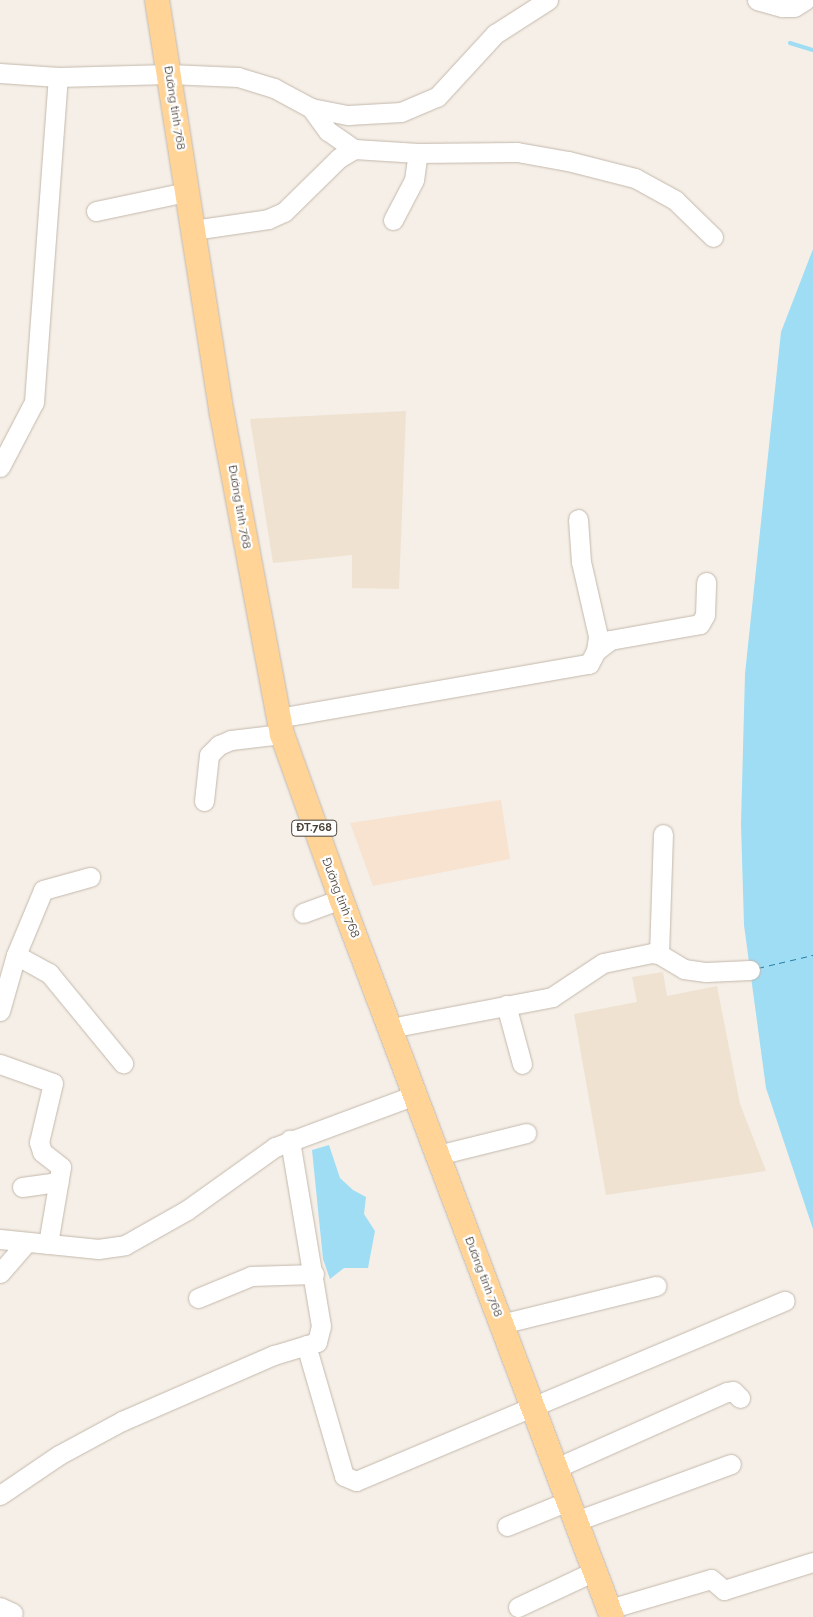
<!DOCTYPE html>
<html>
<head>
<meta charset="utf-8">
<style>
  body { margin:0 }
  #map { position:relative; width:813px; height:1617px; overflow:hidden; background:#f5efe7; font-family:Raleway,sans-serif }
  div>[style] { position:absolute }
  .commercial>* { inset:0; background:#f8e3d1 }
  .education>* { inset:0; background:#efe2d0 }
  .water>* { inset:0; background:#9fddf5 }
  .stream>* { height:4px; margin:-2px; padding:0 2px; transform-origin:2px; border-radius:2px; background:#9fddf5 }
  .ferry>* { height:1px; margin-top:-0.5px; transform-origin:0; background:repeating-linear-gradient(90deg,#247ca2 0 6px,transparent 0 11px) }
  .roads { filter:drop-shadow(0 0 1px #c4b8ac) drop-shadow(0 0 1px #c4b8ac) }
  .minor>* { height:19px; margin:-9.5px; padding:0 9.5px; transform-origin:9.5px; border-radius:9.5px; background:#fff }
  .major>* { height:24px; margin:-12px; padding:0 12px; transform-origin:12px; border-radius:12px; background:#ffd496 }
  span { translate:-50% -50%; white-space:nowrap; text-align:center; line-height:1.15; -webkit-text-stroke:4.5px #fff; paint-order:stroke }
  .shield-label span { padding:1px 4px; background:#fff; border:1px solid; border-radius:4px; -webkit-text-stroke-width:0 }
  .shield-label { font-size:11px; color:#483f35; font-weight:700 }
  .street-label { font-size:12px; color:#483f35 }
</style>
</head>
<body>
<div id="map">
  <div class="commercial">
    <i style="clip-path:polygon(501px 800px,510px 859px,373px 886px,350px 823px)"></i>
  </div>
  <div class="education">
    <i style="clip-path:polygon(406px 411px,399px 589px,352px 588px,352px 555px,273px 563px,250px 419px)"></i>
    <i style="clip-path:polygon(663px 972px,667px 996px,717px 986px,740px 1104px,766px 1171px,606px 1195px,574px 1014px,637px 1002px,632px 977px)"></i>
  </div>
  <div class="water">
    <i style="clip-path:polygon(813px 249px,813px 1229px,766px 1088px,744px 925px,741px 824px,745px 674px,781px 332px)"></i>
    <i style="clip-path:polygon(329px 1145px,340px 1178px,353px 1190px,366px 1197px,364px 1214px,375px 1231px,368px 1268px,344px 1268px,330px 1279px,323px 1259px,312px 1150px)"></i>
  </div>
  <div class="stream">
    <i style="left:790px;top:43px;width:24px;rotate:17deg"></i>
  </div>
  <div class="ferry">
    <i style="left:758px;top:968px;width:57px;rotate:-13.3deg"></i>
  </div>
  <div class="roads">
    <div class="minor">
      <i style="left:757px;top:0;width:26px;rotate:16deg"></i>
      <i style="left:782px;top:7px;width:12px"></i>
      <i style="left:794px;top:7px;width:13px;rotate:-32deg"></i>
      <i style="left:0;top:73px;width:58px;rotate:3.9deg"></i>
      <i style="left:58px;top:77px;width:111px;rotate:-1.5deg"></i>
      <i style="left:169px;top:74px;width:69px;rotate:2.5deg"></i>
      <i style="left:238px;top:77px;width:38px;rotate:17deg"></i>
      <i style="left:274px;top:88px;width:42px;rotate:28.4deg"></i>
      <i style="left:311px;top:108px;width:38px;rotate:11deg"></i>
      <i style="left:348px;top:115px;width:53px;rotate:-3.2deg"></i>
      <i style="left:401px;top:112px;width:39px;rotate:-23deg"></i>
      <i style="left:437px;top:97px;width:86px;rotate:-47.4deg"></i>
      <i style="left:495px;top:34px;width:63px;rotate:-32.7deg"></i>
      <i style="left:311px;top:108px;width:29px;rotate:54deg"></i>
      <i style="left:328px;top:131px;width:32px;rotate:35deg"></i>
      <i style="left:96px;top:211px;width:92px;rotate:-11.9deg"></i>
      <i style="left:393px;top:220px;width:45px;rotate:-62.3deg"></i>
      <i style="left:414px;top:180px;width:27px;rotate:-82deg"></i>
      <i style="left:193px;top:230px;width:76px;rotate:-8.3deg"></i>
      <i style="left:268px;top:219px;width:17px;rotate:-24deg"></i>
      <i style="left:284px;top:212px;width:77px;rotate:-44.5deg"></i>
      <i style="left:339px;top:158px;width:17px;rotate:-31deg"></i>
      <i style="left:354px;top:149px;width:64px;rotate:3.6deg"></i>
      <i style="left:418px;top:153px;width:99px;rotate:-0.6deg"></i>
      <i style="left:517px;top:152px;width:52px;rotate:10deg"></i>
      <i style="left:568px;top:161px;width:69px;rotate:14.2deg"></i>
      <i style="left:635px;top:178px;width:46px;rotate:28.8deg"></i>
      <i style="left:675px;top:200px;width:53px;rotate:44.2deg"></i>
      <i style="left:0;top:467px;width:73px;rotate:-62.4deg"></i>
      <i style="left:34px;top:402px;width:326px;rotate:-85.8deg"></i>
      <i style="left:596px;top:651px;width:18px;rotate:-38deg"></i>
      <i style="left:610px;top:640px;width:91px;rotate:-10.1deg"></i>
      <i style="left:700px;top:624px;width:10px;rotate:-61deg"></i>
      <i style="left:705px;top:615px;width:33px;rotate:-88deg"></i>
      <i style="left:278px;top:718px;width:316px;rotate:-9.9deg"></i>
      <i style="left:589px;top:664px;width:15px;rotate:-62deg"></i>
      <i style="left:596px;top:651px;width:15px;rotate:-82deg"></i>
      <i style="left:598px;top:636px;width:76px;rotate:-102.9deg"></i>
      <i style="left:581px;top:562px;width:43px;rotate:-94deg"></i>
      <i style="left:204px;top:801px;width:46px;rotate:-83.8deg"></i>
      <i style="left:209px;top:755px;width:14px;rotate:-45deg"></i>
      <i style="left:219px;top:745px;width:13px;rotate:-23deg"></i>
      <i style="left:231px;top:740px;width:51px;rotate:-6.7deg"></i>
      <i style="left:303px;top:913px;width:40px;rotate:-20.2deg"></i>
      <i style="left:659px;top:954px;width:120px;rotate:-88.1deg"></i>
      <i style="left:16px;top:955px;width:38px;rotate:29deg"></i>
      <i style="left:49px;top:973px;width:117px;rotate:50.6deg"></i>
      <i style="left:506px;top:1005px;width:61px;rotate:74.8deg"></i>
      <i style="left:0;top:1011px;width:58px;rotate:-74.1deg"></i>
      <i style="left:16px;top:955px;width:70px;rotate:-67.4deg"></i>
      <i style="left:43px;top:890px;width:49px;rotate:-15.5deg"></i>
      <i style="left:390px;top:1028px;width:165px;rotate:-10.8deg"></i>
      <i style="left:552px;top:997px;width:61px;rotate:-33.7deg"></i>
      <i style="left:603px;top:963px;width:50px;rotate:-11.5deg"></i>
      <i style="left:652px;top:953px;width:7px;rotate:8deg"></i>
      <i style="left:659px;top:954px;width:29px;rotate:31deg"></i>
      <i style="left:684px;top:969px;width:22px;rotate:8deg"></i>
      <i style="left:706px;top:972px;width:44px;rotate:-2.6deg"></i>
      <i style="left:0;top:1064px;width:56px;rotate:19.7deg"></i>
      <i style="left:53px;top:1083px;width:61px;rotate:103.3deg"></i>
      <i style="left:39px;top:1142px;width:10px;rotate:73deg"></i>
      <i style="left:42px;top:1152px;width:24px;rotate:38deg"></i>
      <i style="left:61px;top:1167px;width:78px;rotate:99.6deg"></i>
      <i style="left:438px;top:1155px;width:91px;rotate:-14deg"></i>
      <i style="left:22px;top:1187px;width:37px;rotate:-8deg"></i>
      <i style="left:0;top:1239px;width:99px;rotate:5.8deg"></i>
      <i style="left:98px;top:1249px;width:27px;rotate:-8deg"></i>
      <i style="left:125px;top:1245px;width:71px;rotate:-29.4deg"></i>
      <i style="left:187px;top:1210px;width:108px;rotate:-35.6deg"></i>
      <i style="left:275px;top:1147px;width:149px;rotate:-20.4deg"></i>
      <i style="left:0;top:1273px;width:41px;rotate:-48.9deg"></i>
      <i style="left:198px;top:1298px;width:57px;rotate:-22.5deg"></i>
      <i style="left:251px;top:1276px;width:63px;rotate:-1.8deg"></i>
      <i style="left:501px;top:1324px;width:160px;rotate:-13.8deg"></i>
      <i style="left:306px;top:1345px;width:136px;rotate:73.8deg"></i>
      <i style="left:344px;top:1476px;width:13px;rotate:23deg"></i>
      <i style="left:356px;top:1481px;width:465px;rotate:-22.8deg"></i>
      <i style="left:556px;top:1468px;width:187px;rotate:-24deg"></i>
      <i style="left:727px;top:1392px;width:6px;rotate:-9deg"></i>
      <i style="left:733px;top:1391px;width:10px;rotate:45deg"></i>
      <i style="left:0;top:1495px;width:71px;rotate:-34.1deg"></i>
      <i style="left:59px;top:1455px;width:72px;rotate:-28.4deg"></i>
      <i style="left:122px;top:1421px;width:166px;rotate:-23.5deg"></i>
      <i style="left:274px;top:1355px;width:45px;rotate:-16.8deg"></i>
      <i style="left:317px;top:1342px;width:16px;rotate:-76deg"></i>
      <i style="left:321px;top:1326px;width:189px;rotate:-99.5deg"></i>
      <i style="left:576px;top:1521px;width:165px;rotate:-20.2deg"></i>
      <i style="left:507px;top:1526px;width:66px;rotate:-22.3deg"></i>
      <i style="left:0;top:1607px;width:14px;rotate:25deg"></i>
      <i style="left:518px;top:1607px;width:85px;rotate:-25.1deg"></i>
      <i style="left:609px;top:1609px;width:106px;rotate:-16.4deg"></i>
      <i style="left:711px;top:1579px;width:17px;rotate:40deg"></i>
      <i style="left:724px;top:1590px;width:93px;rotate:-17.5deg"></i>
    </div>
    <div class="major">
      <i style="left:157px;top:0;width:419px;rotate:81.1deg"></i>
      <i style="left:222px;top:414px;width:326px;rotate:79.4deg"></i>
      <i style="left:282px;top:734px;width:175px;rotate:70.3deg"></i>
      <i style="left:341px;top:899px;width:767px;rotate:69.32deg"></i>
    </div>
  </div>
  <div class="shield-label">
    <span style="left:314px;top:828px">ĐT.768</span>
  </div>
  <div class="street-label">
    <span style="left:174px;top:108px;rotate:81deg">Đường tỉnh 768</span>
    <span style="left:239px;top:507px;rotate:80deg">Đường tỉnh 768</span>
    <span style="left:340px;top:898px;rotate:69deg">Đường tỉnh 768</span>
    <span style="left:483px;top:1277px;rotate:69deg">Đường tỉnh 768</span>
  </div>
</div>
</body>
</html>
